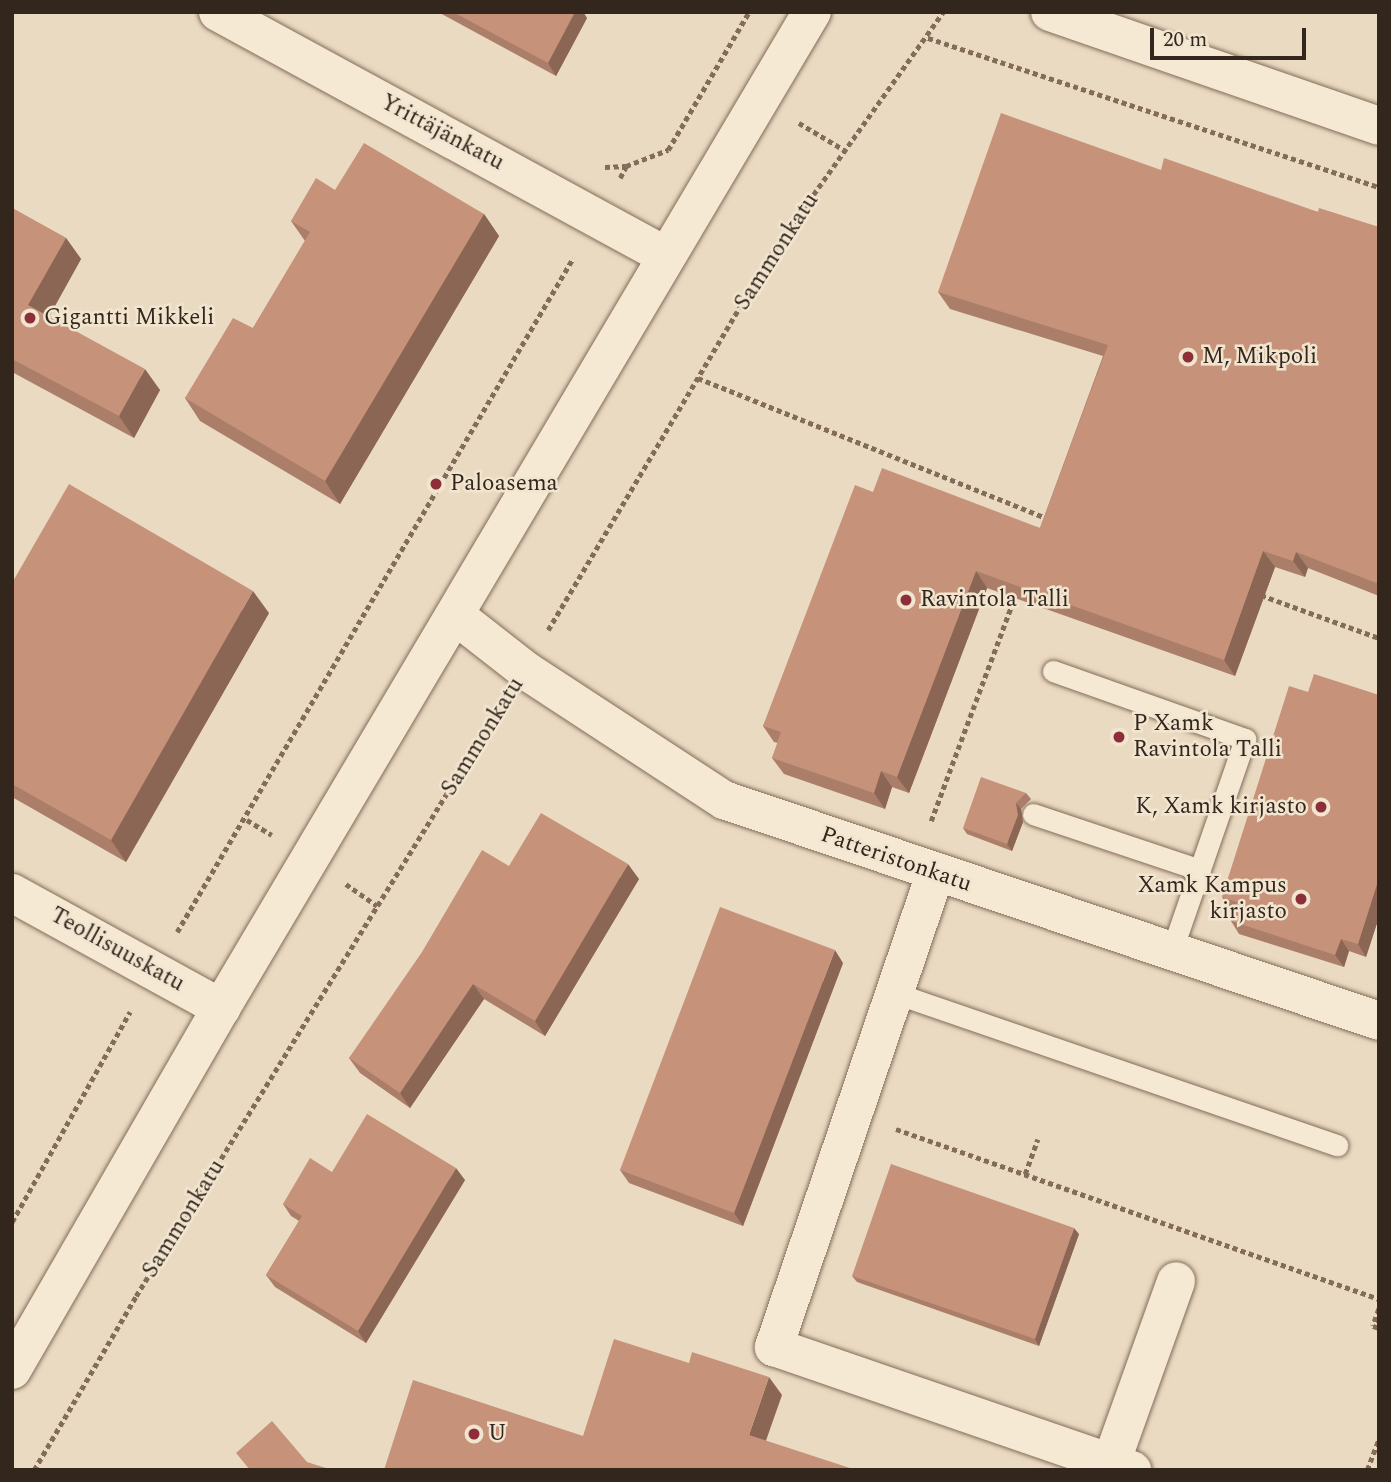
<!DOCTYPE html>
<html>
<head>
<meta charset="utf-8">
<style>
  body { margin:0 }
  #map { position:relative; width:1391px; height:1482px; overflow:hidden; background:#eadac1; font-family:Spectral,serif }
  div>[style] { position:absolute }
  .path>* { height:4.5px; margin-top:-2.25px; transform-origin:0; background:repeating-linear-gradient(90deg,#836c5a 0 5px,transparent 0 8.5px) }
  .roads { filter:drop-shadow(0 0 2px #836c5a) drop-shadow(0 0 2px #836c5a) }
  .lane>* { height:21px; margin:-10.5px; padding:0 10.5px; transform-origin:10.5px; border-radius:10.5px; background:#f6e9d4 }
  .street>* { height:38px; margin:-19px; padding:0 19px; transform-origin:19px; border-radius:19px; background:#f6e9d4 }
  .secondary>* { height:38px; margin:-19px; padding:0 19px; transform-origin:19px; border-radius:19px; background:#f6e9d4 }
  .wall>* { inset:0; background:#aa7e69 }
  .shaded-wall>* { inset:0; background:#8b6655 }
  .building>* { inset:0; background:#c6927a }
  .dots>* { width:19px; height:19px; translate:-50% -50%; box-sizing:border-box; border:4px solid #f2e5d0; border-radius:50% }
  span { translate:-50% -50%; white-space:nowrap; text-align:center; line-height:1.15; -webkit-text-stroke:5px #f2e5d0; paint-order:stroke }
  .street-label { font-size:23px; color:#33261d }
  .poi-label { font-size:23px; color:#33261d }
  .left { translate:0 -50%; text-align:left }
  .right { translate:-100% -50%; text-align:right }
  .frame { position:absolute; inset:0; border:14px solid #33261d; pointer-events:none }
  .scale { position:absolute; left:1150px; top:28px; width:156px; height:32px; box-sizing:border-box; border:4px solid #33261d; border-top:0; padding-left:9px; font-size:21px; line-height:24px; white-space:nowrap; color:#33261d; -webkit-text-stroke:5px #f2e5d0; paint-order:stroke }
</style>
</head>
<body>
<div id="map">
  <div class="path">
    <i style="left:928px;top:38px;width:475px;rotate:18.3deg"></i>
    <i style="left:799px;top:123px;width:55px;rotate:30.8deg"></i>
    <i style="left:605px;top:167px;width:21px;rotate:-3deg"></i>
    <i style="left:620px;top:178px;width:13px;rotate:-63deg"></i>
    <i style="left:626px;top:166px;width:45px;rotate:-20.9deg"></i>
    <i style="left:668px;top:150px;width:160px;rotate:-59.6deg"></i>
    <i style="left:698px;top:378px;width:377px;rotate:21.9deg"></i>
    <i style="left:1261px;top:595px;width:126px;rotate:20deg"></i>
    <i style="left:548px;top:630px;width:442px;rotate:-59.3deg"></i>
    <i style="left:774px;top:250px;width:292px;rotate:-54.6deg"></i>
    <i style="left:247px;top:820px;width:29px;rotate:31deg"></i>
    <i style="left:931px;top:821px;width:242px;rotate:-69.5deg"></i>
    <i style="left:346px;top:884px;width:38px;rotate:35deg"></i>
    <i style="left:177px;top:932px;width:782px;rotate:-59.56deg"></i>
    <i style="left:896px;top:1129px;width:512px;rotate:19.39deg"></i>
    <i style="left:1025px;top:1174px;width:37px;rotate:-70deg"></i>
    <i style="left:12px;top:1222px;width:241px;rotate:-60.7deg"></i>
    <i style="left:1379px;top:1309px;width:18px;rotate:109deg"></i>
    <i style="left:1373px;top:1326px;width:6px;rotate:18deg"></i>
    <i style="left:34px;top:1470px;width:202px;rotate:-59.6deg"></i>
    <i style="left:136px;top:1296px;width:690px;rotate:-58.27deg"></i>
    <i style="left:1367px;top:1470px;width:34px;rotate:-69deg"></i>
  </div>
  <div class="roads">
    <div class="lane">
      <i style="left:1053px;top:671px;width:204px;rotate:19.5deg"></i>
      <i style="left:1245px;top:739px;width:226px;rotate:109.1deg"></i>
      <i style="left:1033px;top:814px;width:176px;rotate:18.5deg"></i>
      <i style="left:892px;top:992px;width:471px;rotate:19deg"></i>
    </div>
    <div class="street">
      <i style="left:1050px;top:12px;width:348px;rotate:19.1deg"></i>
      <i style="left:456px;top:616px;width:88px;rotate:38deg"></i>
      <i style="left:525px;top:670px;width:238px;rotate:33.2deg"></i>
      <i style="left:724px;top:800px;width:691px;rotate:18.64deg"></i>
      <i style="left:935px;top:874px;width:500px;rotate:108.8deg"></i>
      <i style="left:774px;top:1347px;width:379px;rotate:19deg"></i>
      <i style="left:12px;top:893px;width:239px;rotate:28.8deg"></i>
      <i style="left:1111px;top:1463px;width:193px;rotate:-70.3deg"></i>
    </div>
    <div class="secondary">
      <i style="left:218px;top:12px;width:510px;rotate:28.57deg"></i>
      <i style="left:12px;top:1370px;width:418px;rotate:-60deg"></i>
      <i style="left:221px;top:1008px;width:1158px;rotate:-59.32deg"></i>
    </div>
  </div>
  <div class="wall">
    <i style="clip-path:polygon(438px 12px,583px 12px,587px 18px,556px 76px)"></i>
    <i style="clip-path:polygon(1161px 170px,1318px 212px,1379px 227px,1379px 596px,1308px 568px,1305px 577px,1275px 567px,1235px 676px,987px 588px,909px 793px,892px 787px,885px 809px,784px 774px,772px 758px,778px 743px,774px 742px,763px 726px,873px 492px,1040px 528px,1103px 356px,950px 309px,938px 292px)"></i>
    <i style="clip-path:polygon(335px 190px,484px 214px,499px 236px,340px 504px,200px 421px,185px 398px,253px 328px,305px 241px,291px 221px)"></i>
    <i style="clip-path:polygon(12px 208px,66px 238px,81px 259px,49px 317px,160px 390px,134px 438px,12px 372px)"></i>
    <i style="clip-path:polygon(12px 583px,269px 613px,126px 862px,12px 797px)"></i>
    <i style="clip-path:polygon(1308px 692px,1379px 695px,1379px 917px,1366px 957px,1349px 951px,1344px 967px,1239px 934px,1231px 921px,1234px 911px,1230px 910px,1222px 897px)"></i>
    <i style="clip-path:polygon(1026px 793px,1031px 799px,1021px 809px,1023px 822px,1012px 851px,967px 834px,963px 828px)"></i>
    <i style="clip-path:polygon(509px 866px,639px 879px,545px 1036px,484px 999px,410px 1108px,360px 1073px,349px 1058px)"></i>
    <i style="clip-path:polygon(843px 963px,743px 1226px,629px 1183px,620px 1170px)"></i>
    <i style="clip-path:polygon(332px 1172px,465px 1180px,366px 1343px,275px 1287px,266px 1275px,299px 1221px,291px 1216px,283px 1204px)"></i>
    <i style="clip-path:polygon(1079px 1234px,1039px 1346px,857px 1282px,852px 1276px)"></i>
  </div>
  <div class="shaded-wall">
    <i style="clip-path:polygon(575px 12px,583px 12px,587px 18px,556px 76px,548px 63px)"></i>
    <i style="clip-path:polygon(484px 214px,499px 236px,340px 504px,325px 481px)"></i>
    <i style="clip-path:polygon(66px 238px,81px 259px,43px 327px,28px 305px)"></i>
    <i style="clip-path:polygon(145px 369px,160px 390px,134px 438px,119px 416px)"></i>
    <i style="clip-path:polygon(1263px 551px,1275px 567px,1235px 676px,1224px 660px)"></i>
    <i style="clip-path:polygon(1296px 552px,1308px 568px,1305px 577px,1293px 561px)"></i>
    <i style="clip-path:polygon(976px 571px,987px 588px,909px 793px,897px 777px)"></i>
    <i style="clip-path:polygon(253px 591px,269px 613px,126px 862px,111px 840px)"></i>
    <i style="clip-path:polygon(881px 771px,892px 787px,885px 809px,874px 793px)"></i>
    <i style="clip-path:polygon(1016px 803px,1021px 809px,1023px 822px,1012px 851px,1007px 844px)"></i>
    <i style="clip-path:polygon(628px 864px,639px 879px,545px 1036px,535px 1021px)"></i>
    <i style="clip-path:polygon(1379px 878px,1379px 917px,1366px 957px,1358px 944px)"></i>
    <i style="clip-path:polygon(1341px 939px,1349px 951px,1344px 967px,1335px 955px)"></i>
    <i style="clip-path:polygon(835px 950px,843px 963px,743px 1226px,734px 1213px)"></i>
    <i style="clip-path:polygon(473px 984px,484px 999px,410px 1108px,400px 1093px)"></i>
    <i style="clip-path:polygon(456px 1168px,465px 1180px,366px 1343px,358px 1331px)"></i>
    <i style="clip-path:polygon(1074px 1228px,1079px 1234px,1039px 1346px,1035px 1339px)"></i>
    <i style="clip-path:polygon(769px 1377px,782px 1395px,762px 1452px,749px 1435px)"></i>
  </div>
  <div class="building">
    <i style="clip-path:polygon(453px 12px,575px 12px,548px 63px)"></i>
    <i style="clip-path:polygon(1001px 113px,1161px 170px,1164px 158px,1318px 212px,1319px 208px,1379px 227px,1379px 584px,1296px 552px,1293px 561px,1263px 551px,1224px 660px,976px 571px,897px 777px,881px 771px,874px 793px,772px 758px,781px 732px,763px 726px,855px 485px,873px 492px,882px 468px,1040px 528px,1108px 345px,938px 292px)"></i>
    <i style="clip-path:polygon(364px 143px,484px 214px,325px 481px,185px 398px,233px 318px,253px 328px,310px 232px,291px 221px,316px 178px,335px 190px)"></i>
    <i style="clip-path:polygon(12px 208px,66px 238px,28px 305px,145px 369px,119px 416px,12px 359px)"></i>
    <i style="clip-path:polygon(69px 484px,253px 591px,111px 840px,12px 784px,12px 583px)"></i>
    <i style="clip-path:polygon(1314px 674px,1379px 695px,1379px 878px,1358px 944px,1341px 939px,1335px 955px,1231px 921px,1237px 902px,1222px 897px,1289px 686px,1308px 692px)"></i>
    <i style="clip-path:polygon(981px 777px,1026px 793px,1016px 803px,1018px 815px,1007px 844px,963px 828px)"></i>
    <i style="clip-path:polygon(541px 813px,628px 864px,535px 1021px,473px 984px,400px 1093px,349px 1058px,422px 952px,482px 850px,509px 866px)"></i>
    <i style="clip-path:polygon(720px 907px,835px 950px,734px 1213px,620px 1170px)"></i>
    <i style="clip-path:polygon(367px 1114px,456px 1168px,358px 1331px,266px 1275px,302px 1216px,283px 1204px,310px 1158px,332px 1172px)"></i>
    <i style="clip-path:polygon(891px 1164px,1074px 1228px,1035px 1339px,852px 1276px)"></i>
    <i style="clip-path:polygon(614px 1339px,689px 1363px,692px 1352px,769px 1377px,749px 1435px,856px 1470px,384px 1470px,413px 1380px,583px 1436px)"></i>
    <i style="clip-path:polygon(272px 1421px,307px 1462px,332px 1470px,250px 1470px,236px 1453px)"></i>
  </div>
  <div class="dots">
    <i style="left:30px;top:318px;background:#8d2f38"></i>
    <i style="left:1188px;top:357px;background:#8d2f38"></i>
    <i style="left:436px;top:484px;background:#8d2f38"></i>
    <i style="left:906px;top:600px;background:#8d2f38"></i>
    <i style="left:1119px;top:737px;background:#8d2f38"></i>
    <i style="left:1321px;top:807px;background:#8d2f38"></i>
    <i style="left:1301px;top:899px;background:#8d2f38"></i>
    <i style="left:474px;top:1434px;background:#8d2f38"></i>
  </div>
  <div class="street-label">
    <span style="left:442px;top:133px;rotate:28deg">Yrittäjänkatu</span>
    <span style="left:777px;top:252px;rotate:-57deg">Sammonkatu</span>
    <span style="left:483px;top:737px;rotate:-58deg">Sammonkatu</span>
    <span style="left:896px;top:860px;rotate:19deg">Patteristonkatu</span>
    <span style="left:117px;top:950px;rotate:29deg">Teollisuuskatu</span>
    <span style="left:184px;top:1219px;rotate:-58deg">Sammonkatu</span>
  </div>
  <div class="poi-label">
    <span class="left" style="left:44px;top:318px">Gigantti Mikkeli</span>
    <span class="left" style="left:1202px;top:357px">M, Mikpoli</span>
    <span class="left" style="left:450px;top:484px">Paloasema</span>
    <span class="left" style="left:920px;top:600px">Ravintola Talli</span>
    <span class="left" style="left:1133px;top:737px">P Xamk<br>Ravintola Talli</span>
    <span class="right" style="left:1307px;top:807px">K, Xamk kirjasto</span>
    <span class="right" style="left:1287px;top:899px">Xamk Kampus<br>kirjasto</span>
    <span class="left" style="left:488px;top:1434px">U</span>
  </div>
  <div class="frame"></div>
  <div class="scale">20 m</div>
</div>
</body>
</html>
